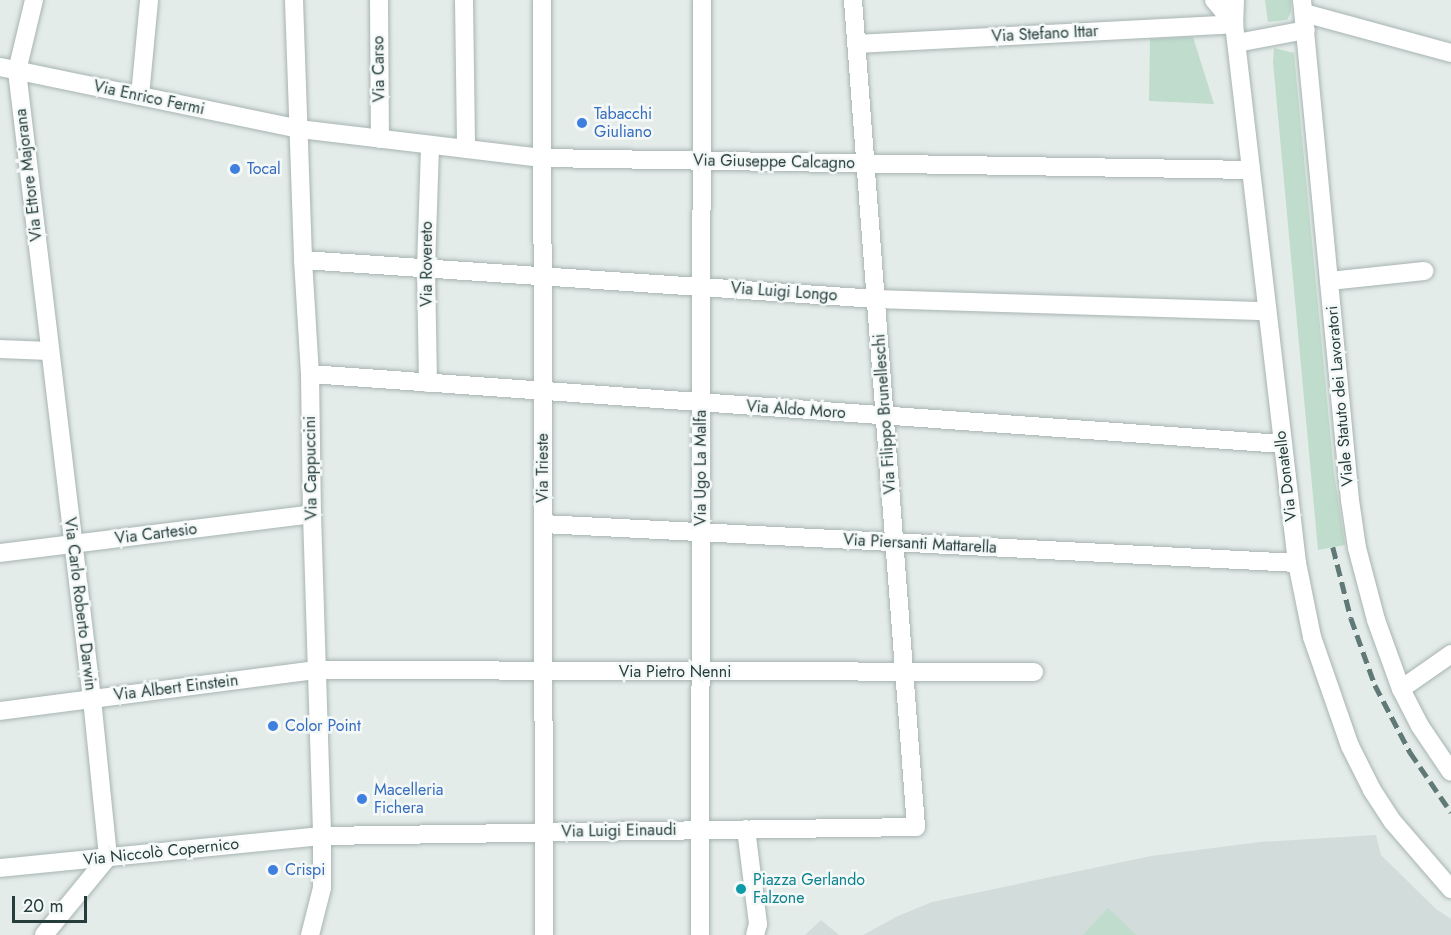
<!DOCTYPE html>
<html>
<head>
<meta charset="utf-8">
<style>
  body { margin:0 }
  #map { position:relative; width:1451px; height:935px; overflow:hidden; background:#e4ecea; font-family:Jost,sans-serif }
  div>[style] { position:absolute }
  .built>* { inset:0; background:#d2dcda }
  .green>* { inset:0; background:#bfdccc }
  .roads { filter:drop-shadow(0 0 2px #a7b4b2) drop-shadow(0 0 2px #a7b4b2) }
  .minor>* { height:18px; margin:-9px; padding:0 9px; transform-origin:9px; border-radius:9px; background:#fff }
  .rail>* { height:4.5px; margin-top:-2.25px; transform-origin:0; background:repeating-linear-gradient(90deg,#607876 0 12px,transparent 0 18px) }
  .dots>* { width:16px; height:16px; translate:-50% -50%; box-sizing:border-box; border:3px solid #f4f9f8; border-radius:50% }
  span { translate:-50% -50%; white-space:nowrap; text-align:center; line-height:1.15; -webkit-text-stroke:5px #f4f9f8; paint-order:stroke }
  .street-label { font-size:16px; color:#253d3b }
  .shop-label { font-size:16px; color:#366cbe }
  .left { translate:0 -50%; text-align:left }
  .culture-label { font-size:16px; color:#0d838f }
  .scale { position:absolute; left:12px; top:896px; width:75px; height:27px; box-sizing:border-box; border:3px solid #253d3b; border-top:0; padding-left:8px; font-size:18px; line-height:21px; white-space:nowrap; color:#253d3b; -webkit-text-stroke:4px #f4f9f8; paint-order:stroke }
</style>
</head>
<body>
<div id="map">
  <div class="built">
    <i style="clip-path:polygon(1376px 835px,1381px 855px,1436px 909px,1451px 919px,1451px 935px,863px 935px,898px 916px,932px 902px,1151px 856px,1260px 842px)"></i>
    <i style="clip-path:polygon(821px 920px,839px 935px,805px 935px)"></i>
  </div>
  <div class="green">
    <i style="clip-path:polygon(1265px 0,1291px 0,1291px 12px,1287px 20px,1268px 22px)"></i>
    <i style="clip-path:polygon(1193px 37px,1214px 104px,1149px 101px,1150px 39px)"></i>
    <i style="clip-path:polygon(1274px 48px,1294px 53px,1334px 473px,1345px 545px,1318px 550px,1273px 62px)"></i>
    <i style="clip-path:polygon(1108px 908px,1136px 935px,1083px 935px)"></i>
  </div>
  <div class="roads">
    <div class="minor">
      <i style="left:34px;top:0;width:73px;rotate:103.5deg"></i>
      <i style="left:17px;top:71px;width:632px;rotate:83.19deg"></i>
      <i style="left:92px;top:699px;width:159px;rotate:84.2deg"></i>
      <i style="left:108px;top:857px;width:101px;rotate:129.4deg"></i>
      <i style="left:294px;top:0;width:260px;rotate:88deg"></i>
      <i style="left:303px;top:260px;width:114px;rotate:86.5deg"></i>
      <i style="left:310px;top:374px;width:140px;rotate:89.2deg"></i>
      <i style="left:312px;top:514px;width:322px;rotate:88.2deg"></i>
      <i style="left:322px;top:836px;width:52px;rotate:90deg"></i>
      <i style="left:322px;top:888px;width:49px;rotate:104.3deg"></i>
      <i style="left:379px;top:0;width:139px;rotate:89.6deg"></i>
      <i style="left:464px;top:0;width:149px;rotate:89.2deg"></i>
      <i style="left:542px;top:0;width:935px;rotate:89.88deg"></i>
      <i style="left:1214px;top:0;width:31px;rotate:50deg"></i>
      <i style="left:1235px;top:0;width:24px;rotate:92deg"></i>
      <i style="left:1234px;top:24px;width:543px;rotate:83.33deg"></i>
      <i style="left:1297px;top:563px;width:76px;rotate:78.5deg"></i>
      <i style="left:1312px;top:637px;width:115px;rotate:70.8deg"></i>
      <i style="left:1350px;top:746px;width:49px;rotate:63.4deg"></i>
      <i style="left:1372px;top:790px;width:38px;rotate:57deg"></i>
      <i style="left:1393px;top:822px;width:89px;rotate:49.1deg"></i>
      <i style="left:1302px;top:0;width:502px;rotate:84.52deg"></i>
      <i style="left:1350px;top:500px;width:49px;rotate:81.7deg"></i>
      <i style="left:1357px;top:548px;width:74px;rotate:75.2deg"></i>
      <i style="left:1376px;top:620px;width:73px;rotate:70.1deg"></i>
      <i style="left:1401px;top:689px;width:42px;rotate:62.8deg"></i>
      <i style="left:1420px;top:726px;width:55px;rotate:56deg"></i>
      <i style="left:1304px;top:13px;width:152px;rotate:15.2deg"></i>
      <i style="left:1237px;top:43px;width:70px;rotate:-10.7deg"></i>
      <i style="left:856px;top:44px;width:379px;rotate:-3deg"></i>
      <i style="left:0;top:67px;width:305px;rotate:11.7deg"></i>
      <i style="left:299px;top:129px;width:246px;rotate:6.8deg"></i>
      <i style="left:543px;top:158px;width:708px;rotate:0.97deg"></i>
      <i style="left:140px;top:96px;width:96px;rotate:-84.6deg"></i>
      <i style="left:303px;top:260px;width:574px;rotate:3.89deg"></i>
      <i style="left:876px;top:299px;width:390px;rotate:1.8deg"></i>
      <i style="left:1329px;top:281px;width:96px;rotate:-6deg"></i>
      <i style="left:0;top:349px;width:49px;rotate:2.3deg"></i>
      <i style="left:310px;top:374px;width:975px;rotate:4.12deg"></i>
      <i style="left:428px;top:383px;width:115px;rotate:-91deg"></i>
      <i style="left:426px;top:268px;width:123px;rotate:-88.1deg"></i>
      <i style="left:543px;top:524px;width:755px;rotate:2.96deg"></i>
      <i style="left:0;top:553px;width:314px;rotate:-7.1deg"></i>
      <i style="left:1401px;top:689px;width:61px;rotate:-35deg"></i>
      <i style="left:0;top:711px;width:320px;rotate:-7.4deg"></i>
      <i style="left:317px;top:670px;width:717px;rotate:0.16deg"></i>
      <i style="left:746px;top:829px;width:96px;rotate:82.8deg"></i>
      <i style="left:758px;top:924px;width:11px;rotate:105deg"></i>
      <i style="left:0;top:868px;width:324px;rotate:-5.7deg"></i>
      <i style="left:322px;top:836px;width:594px;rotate:-0.87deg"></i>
      <i style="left:916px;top:827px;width:829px;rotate:-94.36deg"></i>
      <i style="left:700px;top:935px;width:935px;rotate:-89.88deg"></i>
    </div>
  </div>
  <div class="rail">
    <i style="left:1333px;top:547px;width:73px;rotate:75.8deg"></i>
    <i style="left:1351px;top:618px;width:71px;rotate:70.3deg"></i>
    <i style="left:1375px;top:685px;width:76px;rotate:62.4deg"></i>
    <i style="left:1410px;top:752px;width:73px;rotate:55.7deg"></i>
  </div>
  <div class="dots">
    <i style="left:582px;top:123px;background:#3f7fe0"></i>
    <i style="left:235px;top:169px;background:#3f7fe0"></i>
    <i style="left:273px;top:726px;background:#3f7fe0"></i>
    <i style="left:362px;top:799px;background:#3f7fe0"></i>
    <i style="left:273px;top:870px;background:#3f7fe0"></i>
    <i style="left:741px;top:889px;background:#0f9aa8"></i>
  </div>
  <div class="street-label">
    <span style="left:1045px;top:34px;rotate:-3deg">Via Stefano Ittar</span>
    <span style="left:379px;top:69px;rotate:-91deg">Via Carso</span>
    <span style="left:149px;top:98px;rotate:12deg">Via Enrico Fermi</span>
    <span style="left:774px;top:162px;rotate:1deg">Via Giuseppe Calcagno</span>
    <span style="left:29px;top:175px;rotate:-97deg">Via Ettore Majorana</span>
    <span style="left:427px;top:264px;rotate:-90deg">Via Rovereto</span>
    <span style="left:784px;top:292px;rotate:4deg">Via Luigi Longo</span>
    <span style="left:1340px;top:396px;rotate:-95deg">Viale Statuto dei Lavoratori</span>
    <span style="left:796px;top:410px;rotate:4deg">Via Aldo Moro</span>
    <span style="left:885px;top:414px;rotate:-94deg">Via Filippo Brunelleschi</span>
    <span style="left:311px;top:468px;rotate:-91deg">Via Cappuccini</span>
    <span style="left:543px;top:468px;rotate:-90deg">Via Trieste</span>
    <span style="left:701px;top:468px;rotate:-90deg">Via Ugo La Malfa</span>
    <span style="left:1286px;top:476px;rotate:-97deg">Via Donatello</span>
    <span style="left:156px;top:534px;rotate:-7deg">Via Cartesio</span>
    <span style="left:920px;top:544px;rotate:3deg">Via Piersanti Mattarella</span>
    <span style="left:80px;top:604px;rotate:83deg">Via Carlo Roberto Darwin</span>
    <span style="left:675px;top:672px">Via Pietro Nenni</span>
    <span style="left:176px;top:688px;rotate:-7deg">Via Albert Einstein</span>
    <span style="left:619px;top:831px;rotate:-1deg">Via Luigi Einaudi</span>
    <span style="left:161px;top:852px;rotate:-6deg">Via Niccolò Copernico</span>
  </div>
  <div class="shop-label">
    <span class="left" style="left:594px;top:123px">Tabacchi<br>Giuliano</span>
    <span class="left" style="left:247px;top:169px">Tocal</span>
    <span class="left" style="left:285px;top:726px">Color Point</span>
    <span class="left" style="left:374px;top:799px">Macelleria<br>Fichera</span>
    <span class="left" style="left:285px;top:870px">Crispi</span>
  </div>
  <div class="culture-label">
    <span class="left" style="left:753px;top:889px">Piazza Gerlando<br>Falzone</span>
  </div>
  <div class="scale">20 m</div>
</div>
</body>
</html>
